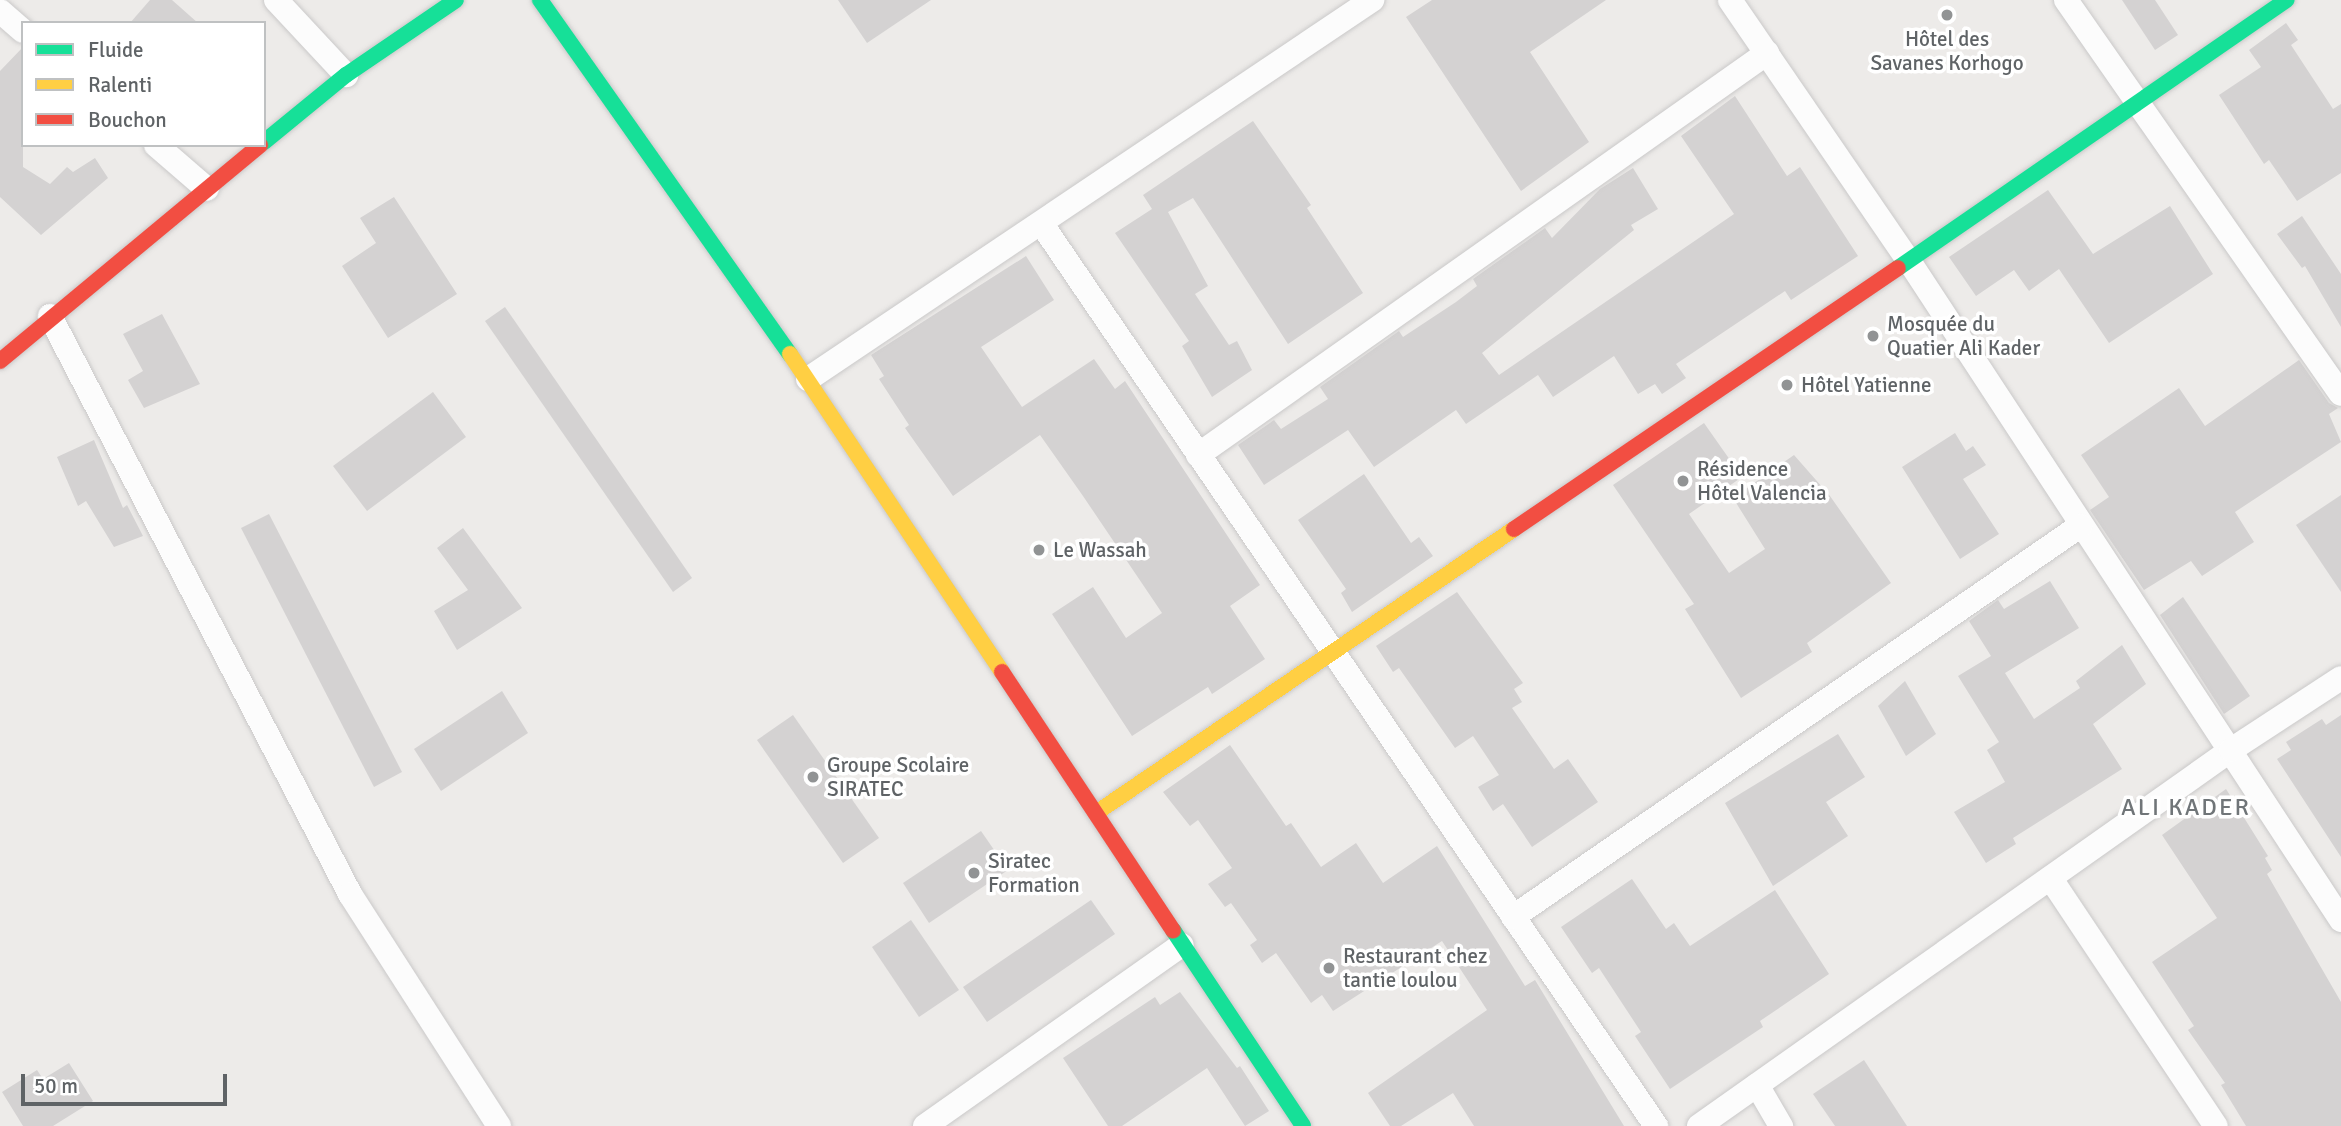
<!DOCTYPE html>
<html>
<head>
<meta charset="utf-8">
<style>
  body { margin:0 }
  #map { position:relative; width:2341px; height:1126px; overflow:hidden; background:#edebe9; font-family:Signika,sans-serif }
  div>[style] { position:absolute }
  .building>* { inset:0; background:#d4d2d2 }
  .roads { filter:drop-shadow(0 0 2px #cac9c9) drop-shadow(0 0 2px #cac9c9) }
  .street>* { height:24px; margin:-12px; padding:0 12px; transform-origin:12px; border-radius:12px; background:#fcfcfc }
  .fast>* { height:16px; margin:-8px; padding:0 8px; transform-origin:8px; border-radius:8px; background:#16e098 }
  .slow>* { height:16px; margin:-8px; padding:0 8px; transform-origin:8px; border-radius:8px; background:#ffcf43 }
  .jam>* { height:16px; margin:-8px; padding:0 8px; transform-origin:8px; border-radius:8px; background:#f24e42 }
  .dots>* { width:19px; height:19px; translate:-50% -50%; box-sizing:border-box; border:4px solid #fff; border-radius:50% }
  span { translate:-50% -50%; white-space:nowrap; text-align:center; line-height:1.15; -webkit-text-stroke:7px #fff; paint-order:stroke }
  .poi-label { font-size:21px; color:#5f6366 }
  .left { translate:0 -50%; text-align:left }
  .quarter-label { font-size:24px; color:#707578; letter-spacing:2px }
  .legend { position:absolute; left:21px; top:21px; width:245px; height:126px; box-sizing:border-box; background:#fff; border:2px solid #bfc1c2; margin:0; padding:9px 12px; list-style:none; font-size:21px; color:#5f6366 }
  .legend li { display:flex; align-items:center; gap:14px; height:35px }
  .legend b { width:35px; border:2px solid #bfc1c2 }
  .scale { position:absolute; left:21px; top:1074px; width:206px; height:32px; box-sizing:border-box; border:4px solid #5f6366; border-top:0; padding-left:9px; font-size:21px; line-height:24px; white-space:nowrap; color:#5f6366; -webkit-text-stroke:5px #fff; paint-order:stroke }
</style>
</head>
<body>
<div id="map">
  <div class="building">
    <i style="clip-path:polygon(150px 0,172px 0,198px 23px,130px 23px)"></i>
    <i style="clip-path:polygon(838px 0,931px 0,867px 43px)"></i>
    <i style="clip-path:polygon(1432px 0,1606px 0,1530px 52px,1589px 142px,1521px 191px,1406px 17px)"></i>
    <i style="clip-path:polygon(2122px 0,2155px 0,2178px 35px,2155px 50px)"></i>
    <i style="clip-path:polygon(2286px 23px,2298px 40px,2291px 45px,2333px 109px,2341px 104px,2341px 173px,2297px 201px,2269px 160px,2264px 164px,2219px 95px,2261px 67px,2249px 50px)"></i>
    <i style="clip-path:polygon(23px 47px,23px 167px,50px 184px,67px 167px,73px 172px,95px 158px,108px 178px,41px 235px,0 197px,0 71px)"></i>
    <i style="clip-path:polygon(1735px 96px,1787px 176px,1800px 167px,1858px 256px,1791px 300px,1785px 291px,1676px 364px,1686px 378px,1662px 394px,1655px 384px,1638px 394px,1614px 356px,1553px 397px,1538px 375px,1466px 424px,1456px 410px,1374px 467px,1348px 430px,1264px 485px,1238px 445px,1274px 420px,1281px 429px,1328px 399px,1320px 387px,1399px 331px,1403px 337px,1456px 302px,1477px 286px,1473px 279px,1545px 228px,1552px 238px,1600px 189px,1633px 168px,1658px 209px,1631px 225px,1634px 230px,1482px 353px,1499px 375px,1734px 214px,1681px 136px)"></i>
    <i style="clip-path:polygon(1253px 121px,1311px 205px,1307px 208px,1363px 293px,1288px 344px,1193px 198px,1168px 212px,1208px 286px,1195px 294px,1229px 345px,1237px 341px,1252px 370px,1212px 397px,1182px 346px,1189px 341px,1115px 233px,1152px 209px,1143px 195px)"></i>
    <i style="clip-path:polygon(2048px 190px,2093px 254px,2170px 206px,2213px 274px,2109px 343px,2059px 269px,2029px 291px,2014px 270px,1976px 296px,1949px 257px)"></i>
    <i style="clip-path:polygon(394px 197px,457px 294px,388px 338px,342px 266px,376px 243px,360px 218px)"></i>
    <i style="clip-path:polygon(2302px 216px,2341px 274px,2341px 327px,2305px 266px,2302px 268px,2277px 234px)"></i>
    <i style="clip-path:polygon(1026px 256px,1054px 300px,981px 347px,1022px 407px,1094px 359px,1115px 389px,1125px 381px,1260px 585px,1230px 606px,1265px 659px,1212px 694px,1208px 687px,1132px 736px,1052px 614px,1093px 587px,1126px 638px,1162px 613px,1083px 496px,1040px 435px,953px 496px,905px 428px,909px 425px,879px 379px,884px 376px,871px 355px)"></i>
    <i style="clip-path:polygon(505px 307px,692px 578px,673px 592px,485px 321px)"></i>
    <i style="clip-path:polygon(162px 314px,200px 384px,144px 408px,128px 380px,143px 371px,123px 334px)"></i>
    <i style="clip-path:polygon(2299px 360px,2329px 403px,2338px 408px,2329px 414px,2341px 442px,2235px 512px,2254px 542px,2202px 576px,2191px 561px,2144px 590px,2090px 510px,2109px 497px,2081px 455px,2179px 388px,2205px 426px)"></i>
    <i style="clip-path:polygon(433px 392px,466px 437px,367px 511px,333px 466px)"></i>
    <i style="clip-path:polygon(1704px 423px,1742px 477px,1689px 514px,1729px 573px,1765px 549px,1733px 498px,1794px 455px,1830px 496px,1891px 583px,1807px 643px,1812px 652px,1741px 698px,1685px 609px,1694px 604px,1613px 485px)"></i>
    <i style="clip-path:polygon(1955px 433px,1966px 451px,1973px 446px,1986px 465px,1963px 479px,1999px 534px,1960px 559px,1902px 467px)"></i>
    <i style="clip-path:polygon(94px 440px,123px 508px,127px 505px,143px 536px,114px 547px,86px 501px,78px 506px,57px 457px)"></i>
    <i style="clip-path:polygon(1364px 474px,1411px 543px,1419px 537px,1433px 556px,1352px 612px,1341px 593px,1346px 589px,1298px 520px)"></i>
    <i style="clip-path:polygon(2341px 495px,2341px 592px,2296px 525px)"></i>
    <i style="clip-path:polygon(269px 514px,402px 772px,374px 787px,241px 528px)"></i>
    <i style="clip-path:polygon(463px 528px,522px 608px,457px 650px,434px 611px,468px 590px,437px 548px)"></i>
    <i style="clip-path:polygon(2050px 581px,2079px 628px,2005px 673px,2034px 719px,2080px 688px,2076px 681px,2122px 645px,2146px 684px,2093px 724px,2122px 769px,2013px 838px,2016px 844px,1986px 863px,1954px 812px,2005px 782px,1987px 750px,1999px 742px,1958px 676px,1991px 656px,1969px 621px,1998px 600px,2004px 609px)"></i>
    <i style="clip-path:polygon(1457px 592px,1523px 683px,1514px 689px,1522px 702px,1512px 708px,1554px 769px,1568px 759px,1598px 802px,1532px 847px,1503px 804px,1493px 811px,1478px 787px,1499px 775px,1473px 736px,1455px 748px,1399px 668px,1393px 672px,1376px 646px)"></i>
    <i style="clip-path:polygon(2183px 597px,2250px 696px,2224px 714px,2160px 615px)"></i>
    <i style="clip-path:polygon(1905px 681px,1936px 734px,1906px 756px,1878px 706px)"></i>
    <i style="clip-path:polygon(502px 691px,528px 733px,441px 791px,414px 749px)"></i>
    <i style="clip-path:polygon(793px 715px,879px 838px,843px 863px,757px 740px)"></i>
    <i style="clip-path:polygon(2341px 715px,2341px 857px,2277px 759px,2291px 750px,2286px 742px,2322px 719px,2326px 725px)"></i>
    <i style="clip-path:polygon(1838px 734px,1865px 777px,1826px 802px,1848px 836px,1773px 886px,1725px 803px)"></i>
    <i style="clip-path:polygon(1230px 745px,1286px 826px,1291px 823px,1321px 867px,1356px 843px,1383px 883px,1437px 846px,1525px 986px,1535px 980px,1624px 1126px,1474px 1126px,1453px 1093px,1401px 1126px,1390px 1126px,1368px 1093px,1487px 1010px,1442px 941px,1333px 1011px,1322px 995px,1311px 1003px,1276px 953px,1262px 963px,1250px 945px,1257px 940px,1231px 903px,1225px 907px,1208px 884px,1232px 868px,1198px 820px,1190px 826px,1163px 792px)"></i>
    <i style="clip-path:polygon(2226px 789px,2268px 856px,2265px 858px,2272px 870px,2267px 874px,2341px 1002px,2341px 1126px,2246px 1126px,2221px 1085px,2225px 1083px,2188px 1030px,2194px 1026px,2152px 962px,2217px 918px,2162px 835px)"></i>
    <i style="clip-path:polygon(981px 831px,1008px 870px,929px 923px,903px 883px)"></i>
    <i style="clip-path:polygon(1632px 879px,1666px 929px,1674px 923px,1690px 946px,1775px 890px,1829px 974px,1760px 1021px,1763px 1027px,1670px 1089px,1635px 1036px,1641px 1032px,1599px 968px,1592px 973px,1561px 927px)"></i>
    <i style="clip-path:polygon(1091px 900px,1115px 934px,987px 1022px,963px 987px)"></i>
    <i style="clip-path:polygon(911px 920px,959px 990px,919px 1017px,872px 947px)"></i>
    <i style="clip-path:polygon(1180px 992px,1237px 1068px,1240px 1066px,1269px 1111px,1245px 1126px,1207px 1068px,1122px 1126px,1108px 1126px,1063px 1058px,1155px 997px,1160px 1005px)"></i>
    <i style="clip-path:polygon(1864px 1060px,1907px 1126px,1835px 1126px,1813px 1094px)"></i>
    <i style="clip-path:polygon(69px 1063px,93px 1101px,53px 1126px,23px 1126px,2px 1092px,37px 1070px,43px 1079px)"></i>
  </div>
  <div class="roads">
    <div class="street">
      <i style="left:276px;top:0;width:103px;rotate:47deg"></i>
      <i style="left:1730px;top:0;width:316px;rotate:55.6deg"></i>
      <i style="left:1909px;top:261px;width:788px;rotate:56.75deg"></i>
      <i style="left:2066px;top:0;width:480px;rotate:55.1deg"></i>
      <i style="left:0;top:11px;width:30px;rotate:41deg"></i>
      <i style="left:156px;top:145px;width:67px;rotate:40.8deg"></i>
      <i style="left:1041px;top:223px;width:1093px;rotate:55.74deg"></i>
      <i style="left:50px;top:316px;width:651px;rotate:62.57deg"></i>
      <i style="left:350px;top:894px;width:276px;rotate:57.3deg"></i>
      <i style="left:808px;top:379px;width:680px;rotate:-33.9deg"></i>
      <i style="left:1198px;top:455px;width:697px;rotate:-35.24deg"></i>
      <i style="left:2051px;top:879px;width:297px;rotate:56.3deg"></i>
      <i style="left:1513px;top:917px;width:689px;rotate:-34.59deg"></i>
      <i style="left:1757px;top:1085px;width:48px;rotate:59.7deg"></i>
      <i style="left:925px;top:1126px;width:314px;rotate:-35.2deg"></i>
      <i style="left:1699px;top:1126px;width:651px;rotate:-35.25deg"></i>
      <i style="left:2231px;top:750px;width:131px;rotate:-33.2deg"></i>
    </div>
    <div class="fast">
      <i style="left:540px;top:0;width:433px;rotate:54.8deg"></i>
      <i style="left:264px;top:142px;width:106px;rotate:-39.3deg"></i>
      <i style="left:346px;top:75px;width:133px;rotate:-34.3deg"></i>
      <i style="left:1898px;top:268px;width:472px;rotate:-34.6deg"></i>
      <i style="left:1173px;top:930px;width:235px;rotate:56.4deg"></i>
    </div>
    <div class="slow">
      <i style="left:790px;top:354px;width:382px;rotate:56.3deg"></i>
      <i style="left:1096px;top:813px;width:505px;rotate:-34.19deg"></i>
    </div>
    <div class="jam">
      <i style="left:0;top:361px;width:338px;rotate:-39.7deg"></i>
      <i style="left:1514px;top:529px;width:464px;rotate:-34.2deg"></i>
      <i style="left:1002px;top:672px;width:310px;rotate:56.5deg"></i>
    </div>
  </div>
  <div class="dots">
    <i style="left:1947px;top:15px;background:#919394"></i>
    <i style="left:1873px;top:336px;background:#919394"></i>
    <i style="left:1787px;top:385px;background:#919394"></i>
    <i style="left:1683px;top:481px;background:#919394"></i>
    <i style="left:1039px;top:550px;background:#919394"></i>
    <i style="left:813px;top:777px;background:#919394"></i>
    <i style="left:974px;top:873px;background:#919394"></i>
    <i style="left:1329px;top:968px;background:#919394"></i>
  </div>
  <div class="poi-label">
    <span style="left:1947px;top:51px">Hôtel des<br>Savanes Korhogo</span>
    <span class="left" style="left:1887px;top:336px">Mosquée du<br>Quatier Ali Kader</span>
    <span class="left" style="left:1801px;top:385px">Hôtel Yatienne</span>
    <span class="left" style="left:1697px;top:481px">Résidence<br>Hôtel Valencia</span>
    <span class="left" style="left:1053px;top:550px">Le Wassah</span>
    <span class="left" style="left:827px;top:777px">Groupe Scolaire<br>SIRATEC</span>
    <span class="left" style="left:988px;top:873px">Siratec<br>Formation</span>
    <span class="left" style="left:1343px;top:968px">Restaurant chez<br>tantie loulou</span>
  </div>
  <div class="quarter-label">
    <span style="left:2186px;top:808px">ALI KADER</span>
  </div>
  <ul class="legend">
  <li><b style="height:9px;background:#16e098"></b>Fluide</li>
  <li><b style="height:9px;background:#ffcf43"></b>Ralenti</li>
  <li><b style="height:9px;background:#f24e42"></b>Bouchon</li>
  </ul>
  <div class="scale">50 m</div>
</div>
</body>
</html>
